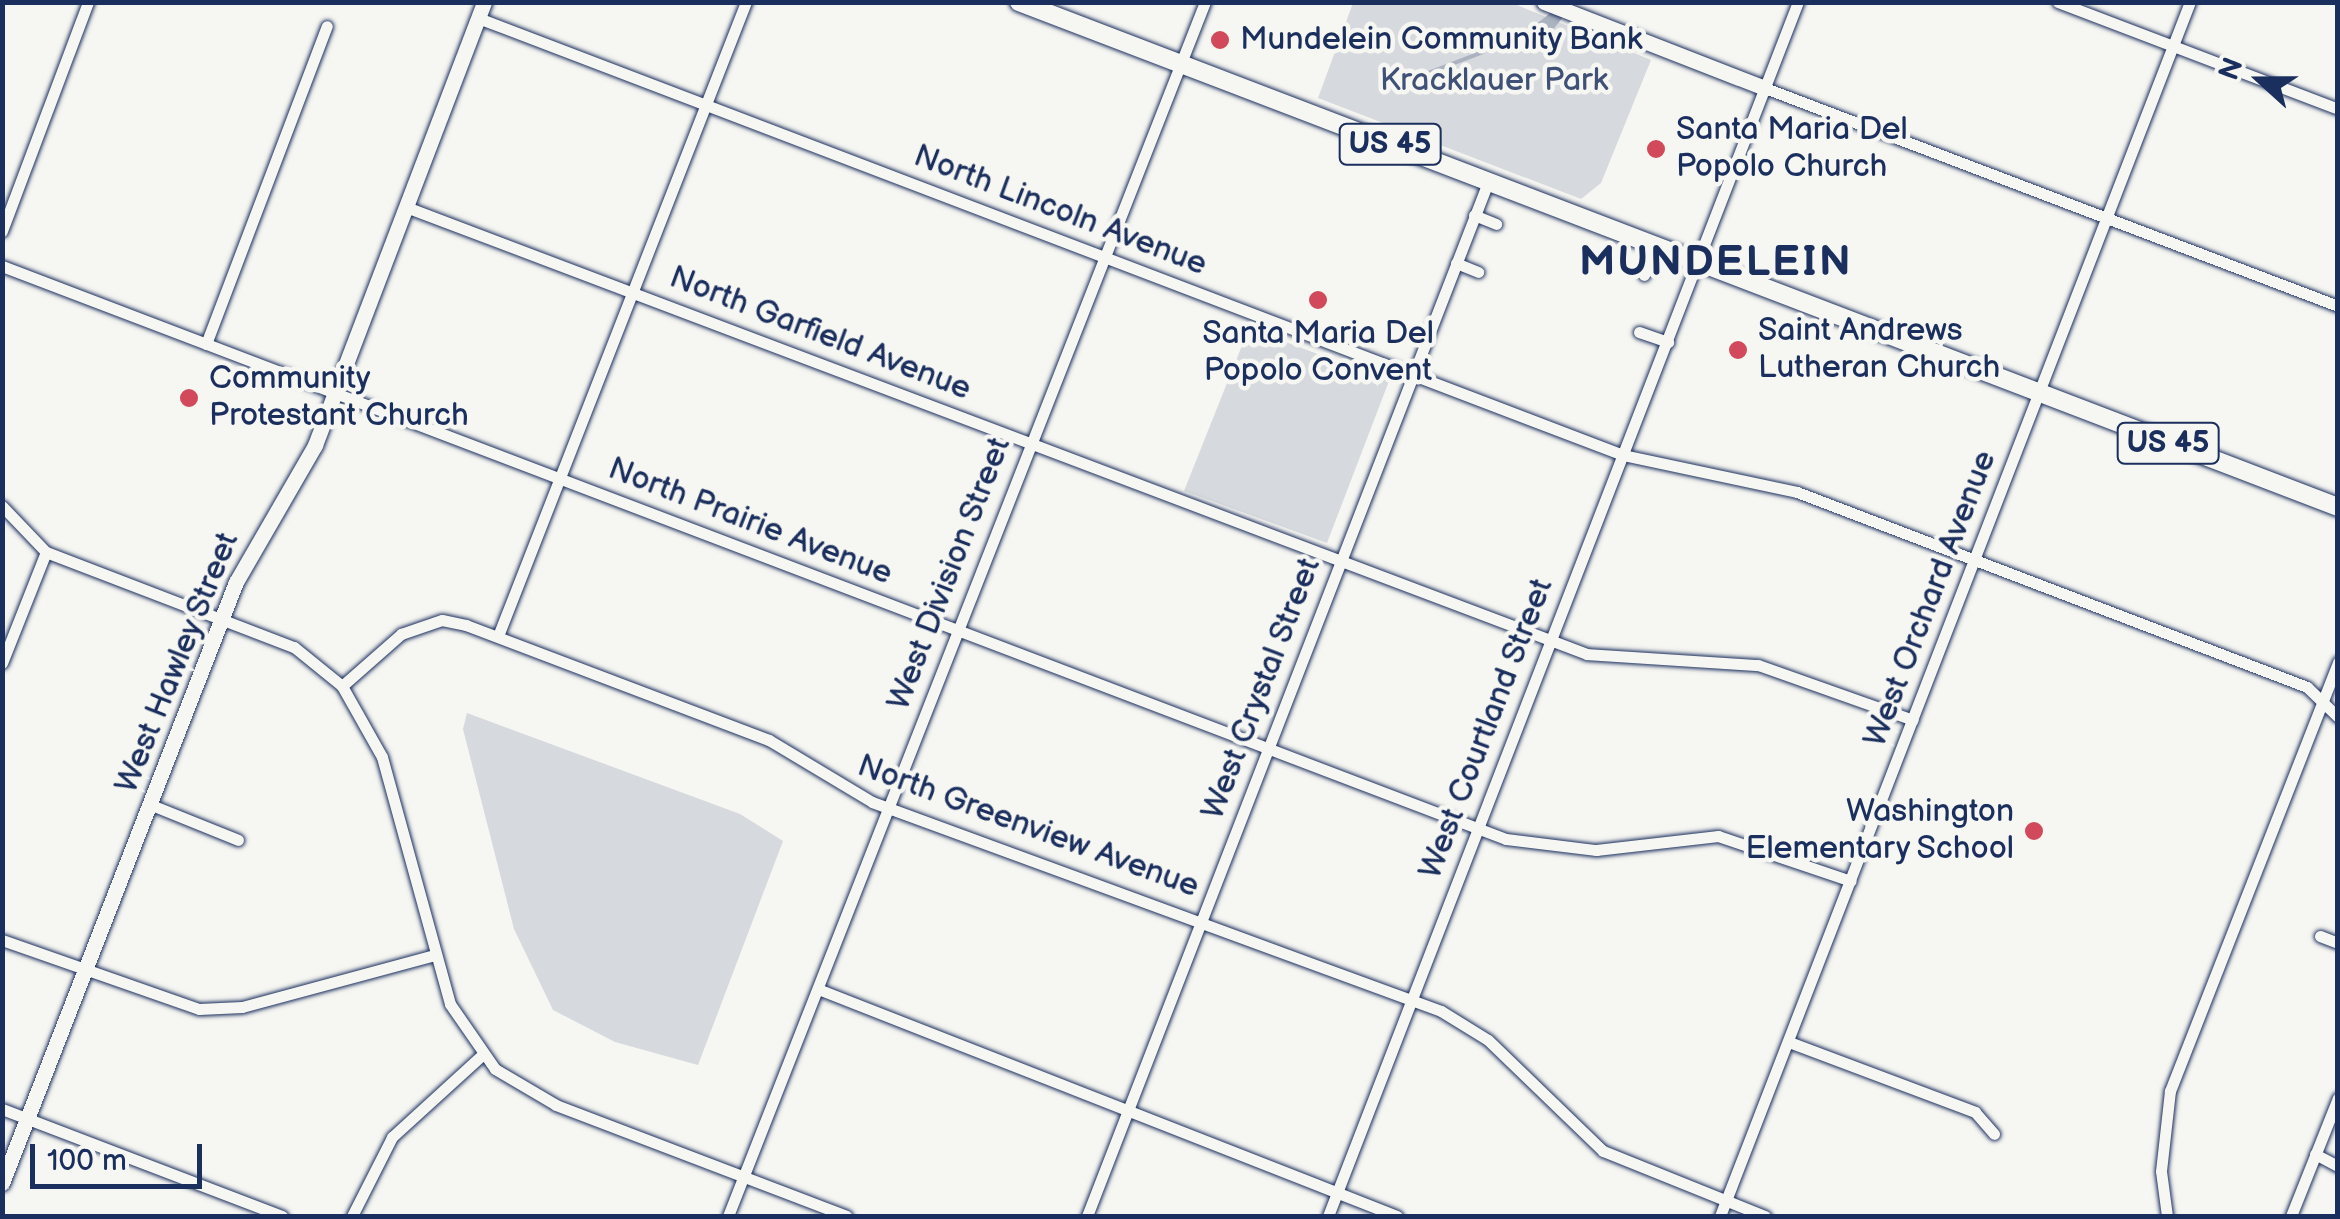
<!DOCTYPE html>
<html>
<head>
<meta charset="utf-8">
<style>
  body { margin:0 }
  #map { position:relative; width:2340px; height:1219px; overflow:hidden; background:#f6f6f2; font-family:"Balsamiq Sans",sans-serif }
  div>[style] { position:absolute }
  .green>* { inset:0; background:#d6d9dd }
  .water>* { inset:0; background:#abb2c0 }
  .stream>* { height:4px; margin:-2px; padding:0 2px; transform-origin:2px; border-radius:2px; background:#abb2c0 }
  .roads { filter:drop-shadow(0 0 2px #1b2f5e) drop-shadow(0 0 2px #1b2f5e) }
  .street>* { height:11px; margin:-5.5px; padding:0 5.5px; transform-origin:5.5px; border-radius:5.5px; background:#f6f6f2 }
  .secondary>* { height:15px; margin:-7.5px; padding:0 7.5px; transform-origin:7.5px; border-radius:7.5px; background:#f6f6f2 }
  .primary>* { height:18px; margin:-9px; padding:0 9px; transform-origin:9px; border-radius:9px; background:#f6f6f2 }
  .dots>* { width:28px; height:28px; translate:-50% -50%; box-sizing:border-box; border:5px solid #f6f6f2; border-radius:50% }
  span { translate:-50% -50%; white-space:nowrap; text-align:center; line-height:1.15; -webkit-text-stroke:9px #f6f6f2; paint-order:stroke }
  .shield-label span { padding:2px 8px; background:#f6f6f2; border:2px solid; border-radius:8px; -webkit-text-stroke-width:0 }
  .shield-label { font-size:30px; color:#1b2f5e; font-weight:700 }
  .poi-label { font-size:32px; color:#1b2f5e }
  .left { translate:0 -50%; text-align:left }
  .right { translate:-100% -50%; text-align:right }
  .park-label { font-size:32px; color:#405177 }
  .street-label { font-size:32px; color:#1b2f5e }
  .district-label { font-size:42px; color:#1b2f5e; font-weight:700; letter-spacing:2.5px }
  .frame { position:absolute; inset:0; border:5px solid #1b2f5e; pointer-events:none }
  .north { position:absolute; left:2210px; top:30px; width:100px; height:100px; -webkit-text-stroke:8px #f6f6f2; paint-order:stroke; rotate:291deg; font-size:28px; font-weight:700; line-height:40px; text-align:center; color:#1b2f5e }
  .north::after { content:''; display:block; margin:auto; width:35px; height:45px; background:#1b2f5e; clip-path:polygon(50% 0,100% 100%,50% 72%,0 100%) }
  .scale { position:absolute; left:30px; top:1144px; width:172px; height:45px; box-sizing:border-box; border:5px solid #1b2f5e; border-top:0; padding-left:12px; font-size:30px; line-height:35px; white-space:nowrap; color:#1b2f5e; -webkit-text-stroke:8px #f6f6f2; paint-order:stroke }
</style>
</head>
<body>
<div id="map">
  <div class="green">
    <i style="clip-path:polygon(1353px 3px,1512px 3px,1651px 60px,1601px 183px,1581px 199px,1318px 98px)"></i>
    <i style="clip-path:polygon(1249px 328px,1389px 381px,1327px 543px,1184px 491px)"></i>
    <i style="clip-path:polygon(467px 713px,740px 814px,783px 841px,698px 1065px,615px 1042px,553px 1010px,514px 929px,463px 729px)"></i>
  </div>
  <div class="water">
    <i style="clip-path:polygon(1563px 3px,1574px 3px,1552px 31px,1520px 50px,1516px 40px)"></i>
  </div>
  <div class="stream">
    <i style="left:1394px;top:86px;width:95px;rotate:-20.9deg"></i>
  </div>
  <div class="roads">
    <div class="street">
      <i style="left:2058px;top:2px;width:300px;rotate:20.9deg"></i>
      <i style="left:478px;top:18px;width:1226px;rotate:20.89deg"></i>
      <i style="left:1623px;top:455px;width:178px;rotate:12deg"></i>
      <i style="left:1797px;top:492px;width:546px;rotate:20.92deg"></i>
      <i style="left:2307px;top:687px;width:43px;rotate:44.1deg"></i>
      <i style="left:1765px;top:88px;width:613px;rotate:20.83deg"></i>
      <i style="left:406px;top:207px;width:1263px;rotate:20.73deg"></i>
      <i style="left:1587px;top:654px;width:171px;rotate:3.7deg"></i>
      <i style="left:1758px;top:665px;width:164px;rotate:19.5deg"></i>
      <i style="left:1474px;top:215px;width:24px;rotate:22deg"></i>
      <i style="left:2px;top:231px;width:245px;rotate:-69.4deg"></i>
      <i style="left:1456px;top:263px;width:24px;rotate:22deg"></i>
      <i style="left:2px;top:266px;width:1609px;rotate:20.86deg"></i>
      <i style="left:1506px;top:839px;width:91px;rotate:7deg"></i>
      <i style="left:1596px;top:850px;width:123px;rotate:-6.5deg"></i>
      <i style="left:1718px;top:836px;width:140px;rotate:18.7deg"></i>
      <i style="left:1644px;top:275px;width:31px;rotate:-68deg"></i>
      <i style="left:1639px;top:332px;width:31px;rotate:19deg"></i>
      <i style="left:206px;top:344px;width:340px;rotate:-69.2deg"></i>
      <i style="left:2px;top:506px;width:64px;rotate:46.3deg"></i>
      <i style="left:46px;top:552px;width:266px;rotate:21deg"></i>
      <i style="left:294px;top:647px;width:62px;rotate:39.1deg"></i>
      <i style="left:342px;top:686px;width:81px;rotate:60.6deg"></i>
      <i style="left:382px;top:757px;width:256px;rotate:74.6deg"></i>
      <i style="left:450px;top:1004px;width:79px;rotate:55.3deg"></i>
      <i style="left:495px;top:1069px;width:71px;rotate:30.5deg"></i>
      <i style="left:556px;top:1105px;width:311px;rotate:20.9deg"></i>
      <i style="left:498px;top:636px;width:681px;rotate:-68.64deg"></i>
      <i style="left:2px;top:663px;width:119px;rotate:-68.4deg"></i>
      <i style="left:342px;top:686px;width:79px;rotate:-41.4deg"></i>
      <i style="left:401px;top:634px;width:43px;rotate:-18.9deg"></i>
      <i style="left:442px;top:620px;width:25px;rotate:12deg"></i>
      <i style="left:466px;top:625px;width:324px;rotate:20.8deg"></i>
      <i style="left:769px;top:740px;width:120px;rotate:31deg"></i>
      <i style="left:872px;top:802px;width:606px;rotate:20.17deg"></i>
      <i style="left:1441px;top:1011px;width:55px;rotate:31.7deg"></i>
      <i style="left:1488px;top:1040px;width:160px;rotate:44deg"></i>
      <i style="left:1603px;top:1151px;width:175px;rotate:21.9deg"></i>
      <i style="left:149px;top:804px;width:96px;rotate:22deg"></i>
      <i style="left:2320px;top:936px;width:19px;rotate:21deg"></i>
      <i style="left:2px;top:940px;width:209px;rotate:19.3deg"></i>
      <i style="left:199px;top:1009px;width:43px;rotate:-2.7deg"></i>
      <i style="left:242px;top:1007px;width:200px;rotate:-15.1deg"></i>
      <i style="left:818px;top:989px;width:622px;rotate:21.41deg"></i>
      <i style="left:1789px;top:1042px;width:199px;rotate:20.6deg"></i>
      <i style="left:1975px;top:1112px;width:29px;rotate:49deg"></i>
      <i style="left:2px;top:1109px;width:300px;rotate:20.9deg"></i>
      <i style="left:2315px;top:1154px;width:26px;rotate:28deg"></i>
      <i style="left:352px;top:1216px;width:89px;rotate:-63.1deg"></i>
      <i style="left:392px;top:1137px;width:122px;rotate:-42.3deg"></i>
      <i style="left:728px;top:1216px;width:1304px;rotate:-68.55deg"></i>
      <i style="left:1087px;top:1216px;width:1109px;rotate:-68.8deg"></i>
      <i style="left:1328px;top:1216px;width:1302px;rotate:-68.84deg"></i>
      <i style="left:1720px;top:1216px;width:1302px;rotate:-68.84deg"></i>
      <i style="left:2167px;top:1216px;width:45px;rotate:-97.6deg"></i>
      <i style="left:2161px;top:1171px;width:81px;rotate:-83.6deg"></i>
      <i style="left:2170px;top:1091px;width:461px;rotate:-68.6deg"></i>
      <i style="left:2291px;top:1216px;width:127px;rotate:-68.3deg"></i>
    </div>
    <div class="secondary">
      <i style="left:1544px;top:2px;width:237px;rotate:21.3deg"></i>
      <i style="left:2px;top:1183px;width:645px;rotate:-68.73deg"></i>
      <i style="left:236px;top:582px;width:158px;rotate:-60deg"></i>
      <i style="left:315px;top:445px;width:474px;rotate:-69.1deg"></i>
    </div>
    <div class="primary">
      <i style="left:1019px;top:2px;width:1412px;rotate:20.95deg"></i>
    </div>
  </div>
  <div class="dots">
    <i style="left:1220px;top:40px;background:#d1495b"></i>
    <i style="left:1656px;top:149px;background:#d1495b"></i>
    <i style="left:1318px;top:300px;background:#d1495b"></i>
    <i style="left:1738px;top:350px;background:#d1495b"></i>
    <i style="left:189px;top:398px;background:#d1495b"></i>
    <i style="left:2034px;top:831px;background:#d1495b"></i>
  </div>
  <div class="shield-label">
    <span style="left:1390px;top:144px">US 45</span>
    <span style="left:2168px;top:443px">US 45</span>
  </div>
  <div class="poi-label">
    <span class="left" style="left:1240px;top:40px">Mundelein Community Bank</span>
    <span class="left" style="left:1676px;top:149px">Santa Maria Del<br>Popolo Church</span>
    <span class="left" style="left:1758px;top:350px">Saint Andrews<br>Lutheran Church</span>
    <span style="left:1318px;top:353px">Santa Maria Del<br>Popolo Convent</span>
    <span class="left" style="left:209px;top:398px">Community<br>Protestant Church</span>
    <span class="right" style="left:2014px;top:831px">Washington<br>Elementary School</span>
  </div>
  <div class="park-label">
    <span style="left:1494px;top:81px">Kracklauer Park</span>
  </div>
  <div class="street-label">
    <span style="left:1060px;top:211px;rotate:21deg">North Lincoln Avenue</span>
    <span style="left:820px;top:334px;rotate:21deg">North Garfield Avenue</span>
    <span style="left:750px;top:522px;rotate:21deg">North Prairie Avenue</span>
    <span style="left:950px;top:574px;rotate:-69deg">West Division Street</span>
    <span style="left:1931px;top:599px;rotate:-69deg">West Orchard Avenue</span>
    <span style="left:178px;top:663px;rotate:-68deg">West Hawley Street</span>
    <span style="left:1262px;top:689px;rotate:-69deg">West Crystal Street</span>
    <span style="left:1487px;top:729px;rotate:-69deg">West Courtland Street</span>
    <span style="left:1028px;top:827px;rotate:20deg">North Greenview Avenue</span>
  </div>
  <div class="district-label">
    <span style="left:1716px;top:263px">MUNDELEIN</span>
  </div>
  <div class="frame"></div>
  <div class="north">N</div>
  <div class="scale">100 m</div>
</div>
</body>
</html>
